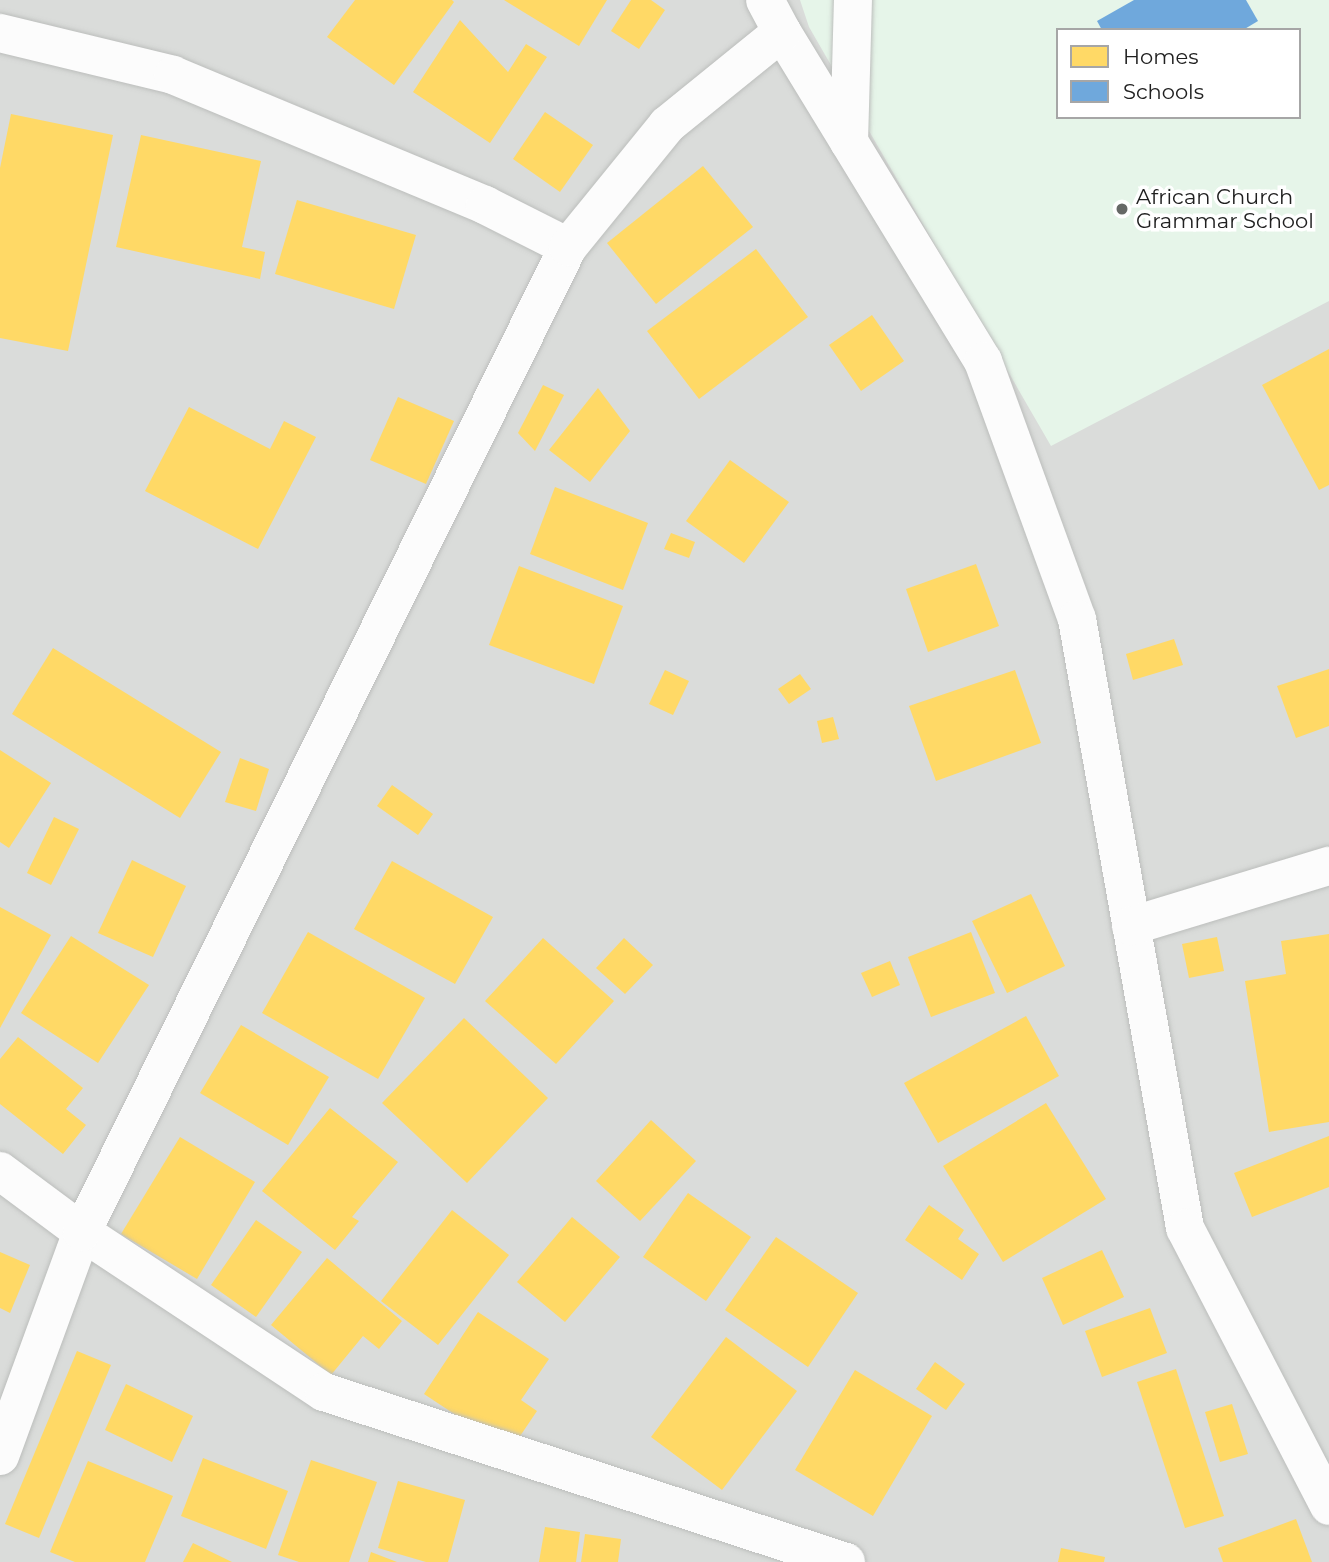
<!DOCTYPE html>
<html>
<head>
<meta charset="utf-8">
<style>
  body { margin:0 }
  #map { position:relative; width:1329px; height:1562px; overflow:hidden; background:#e9ede9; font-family:Montserrat,sans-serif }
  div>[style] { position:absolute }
  .residential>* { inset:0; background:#dadcda }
  .education>* { inset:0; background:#e6f5e9 }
  .homes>* { inset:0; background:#ffd966 }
  .schools>* { inset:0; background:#6fa8dc }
  .roads { filter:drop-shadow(0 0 2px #bcbebc) drop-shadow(0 0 2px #bcbebc) }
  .minor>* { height:38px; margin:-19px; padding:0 19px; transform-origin:19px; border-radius:19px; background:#fcfcfc }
  .dots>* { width:19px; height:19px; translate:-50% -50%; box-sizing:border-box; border:4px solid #fff; border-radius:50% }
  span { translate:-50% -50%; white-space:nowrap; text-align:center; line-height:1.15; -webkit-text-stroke:7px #fff; paint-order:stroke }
  .poi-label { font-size:21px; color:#202020 }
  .left { translate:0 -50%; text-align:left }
  .legend { position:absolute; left:1056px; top:28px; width:245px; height:91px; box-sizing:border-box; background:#fff; border:2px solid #a6a6a6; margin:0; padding:9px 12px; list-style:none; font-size:21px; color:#202020 }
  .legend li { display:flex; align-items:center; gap:14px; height:35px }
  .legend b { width:35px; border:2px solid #a6a6a6 }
</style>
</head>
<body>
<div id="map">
  <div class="residential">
    <i style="clip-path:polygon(evenodd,0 0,1329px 0,1329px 1562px,0 1562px,0 0,1058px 30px,1299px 30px,1299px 117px,1058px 117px,1058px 30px)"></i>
  </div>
  <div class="education">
    <i style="clip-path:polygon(evenodd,800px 0,1329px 0,1329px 301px,1051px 446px,809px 27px,800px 0,1058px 30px,1299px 30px,1299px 117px,1058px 117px,1058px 30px)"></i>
  </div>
  <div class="homes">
    <i style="clip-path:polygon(355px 0,452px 0,454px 2px,394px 85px,327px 37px)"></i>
    <i style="clip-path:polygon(504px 0,607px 0,579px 46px)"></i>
    <i style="clip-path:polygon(631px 0,651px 0,665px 10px,639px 49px,611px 31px)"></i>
    <i style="clip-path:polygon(460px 20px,508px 72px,526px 44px,547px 57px,490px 143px,413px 92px)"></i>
    <i style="clip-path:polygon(545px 112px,593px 145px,560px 192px,513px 159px)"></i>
    <i style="clip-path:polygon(11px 114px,113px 135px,68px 351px,0 338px,0 168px)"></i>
    <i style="clip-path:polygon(141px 135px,261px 161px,242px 247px,265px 252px,260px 279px,116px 247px)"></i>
    <i style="clip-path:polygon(703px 166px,753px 227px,656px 304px,607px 243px)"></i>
    <i style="clip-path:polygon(297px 200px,416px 235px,394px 309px,275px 274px)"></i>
    <i style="clip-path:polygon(756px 249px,808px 317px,699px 399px,647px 331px)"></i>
    <i style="clip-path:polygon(872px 315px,904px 361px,861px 391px,829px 345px)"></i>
    <i style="clip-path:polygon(1329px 349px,1329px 485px,1319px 490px,1262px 385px)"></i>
    <i style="clip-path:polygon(543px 385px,564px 395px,535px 451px,518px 433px)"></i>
    <i style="clip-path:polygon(598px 388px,630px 431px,590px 482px,549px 450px)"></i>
    <i style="clip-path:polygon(398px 397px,454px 421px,426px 484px,370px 460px)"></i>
    <i style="clip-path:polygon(189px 407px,270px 449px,284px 421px,316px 437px,258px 549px,145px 491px)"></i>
    <i style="clip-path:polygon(730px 460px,789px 502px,744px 563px,686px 521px)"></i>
    <i style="clip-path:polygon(555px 487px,648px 523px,623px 590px,530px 554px)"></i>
    <i style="clip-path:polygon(671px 533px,695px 542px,689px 558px,664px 549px)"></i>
    <i style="clip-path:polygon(976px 564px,999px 626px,928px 652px,906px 589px)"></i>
    <i style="clip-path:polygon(519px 566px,623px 606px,594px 684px,489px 645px)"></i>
    <i style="clip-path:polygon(1174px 639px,1183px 665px,1133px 680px,1126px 654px)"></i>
    <i style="clip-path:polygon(53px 648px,221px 752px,180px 818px,12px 714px)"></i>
    <i style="clip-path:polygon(1329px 669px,1329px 726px,1296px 738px,1277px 686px)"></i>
    <i style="clip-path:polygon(665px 670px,689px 681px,673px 715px,649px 704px)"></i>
    <i style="clip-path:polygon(1015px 670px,1041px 743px,936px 781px,909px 706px)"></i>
    <i style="clip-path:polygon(800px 674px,811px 689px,789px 704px,778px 689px)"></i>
    <i style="clip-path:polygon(833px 717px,839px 739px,822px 743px,817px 721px)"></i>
    <i style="clip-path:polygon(0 750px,51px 783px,9px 848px,0 842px)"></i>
    <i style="clip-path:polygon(240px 758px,269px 769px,256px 811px,225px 802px)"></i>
    <i style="clip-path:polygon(392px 785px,433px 814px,418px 835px,377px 806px)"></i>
    <i style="clip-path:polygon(54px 817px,79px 829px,51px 885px,27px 873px)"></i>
    <i style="clip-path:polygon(132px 860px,186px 886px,153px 957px,98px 933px)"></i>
    <i style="clip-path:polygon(392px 861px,493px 917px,455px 984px,354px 929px)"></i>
    <i style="clip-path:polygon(1031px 894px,1065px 966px,1007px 993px,972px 921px)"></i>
    <i style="clip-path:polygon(0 907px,51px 935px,0 1028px)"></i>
    <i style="clip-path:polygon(308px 932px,425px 998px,378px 1079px,262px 1013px)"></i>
    <i style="clip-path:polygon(971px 932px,995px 993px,931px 1017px,908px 957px)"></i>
    <i style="clip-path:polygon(1329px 934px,1329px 1122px,1269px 1132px,1245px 981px,1286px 974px,1281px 941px)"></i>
    <i style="clip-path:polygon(71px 936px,149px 985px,98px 1063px,21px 1013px)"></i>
    <i style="clip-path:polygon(1217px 937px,1224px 971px,1189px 978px,1182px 944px)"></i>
    <i style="clip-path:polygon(543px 938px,614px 1001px,556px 1064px,485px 1001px)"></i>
    <i style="clip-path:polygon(624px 938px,653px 965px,625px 994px,596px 968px)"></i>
    <i style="clip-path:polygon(890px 961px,900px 985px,872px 997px,861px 973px)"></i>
    <i style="clip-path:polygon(1026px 1016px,1059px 1076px,938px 1143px,904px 1083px)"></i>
    <i style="clip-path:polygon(464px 1018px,548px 1098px,467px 1183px,382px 1103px)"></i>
    <i style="clip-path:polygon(241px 1025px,329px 1077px,288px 1145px,200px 1093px)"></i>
    <i style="clip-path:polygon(18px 1037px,83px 1088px,66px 1109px,86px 1125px,63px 1154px,0 1104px,0 1059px)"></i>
    <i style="clip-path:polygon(1046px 1103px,1106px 1199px,1003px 1262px,943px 1166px)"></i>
    <i style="clip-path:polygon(330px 1108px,398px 1162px,352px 1217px,359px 1221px,335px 1250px,262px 1191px)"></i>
    <i style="clip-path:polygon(651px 1120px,696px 1161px,640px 1221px,596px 1181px)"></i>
    <i style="clip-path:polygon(1329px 1136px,1329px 1187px,1252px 1217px,1234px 1173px)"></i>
    <i style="clip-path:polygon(180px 1137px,255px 1182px,197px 1279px,121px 1234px)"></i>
    <i style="clip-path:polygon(688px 1193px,751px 1237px,706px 1301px,643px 1257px)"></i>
    <i style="clip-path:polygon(929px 1205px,964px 1230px,958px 1239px,979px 1254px,962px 1280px,905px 1240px)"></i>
    <i style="clip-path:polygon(452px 1210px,509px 1255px,438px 1345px,381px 1301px)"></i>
    <i style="clip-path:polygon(572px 1217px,620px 1257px,565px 1322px,517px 1282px)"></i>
    <i style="clip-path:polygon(256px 1220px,302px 1252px,256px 1317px,211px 1285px)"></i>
    <i style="clip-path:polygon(776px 1237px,858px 1293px,808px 1367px,725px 1310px)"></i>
    <i style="clip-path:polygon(1102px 1250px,1124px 1297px,1063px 1325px,1042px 1278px)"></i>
    <i style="clip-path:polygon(0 1252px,30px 1265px,10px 1313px,0 1308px)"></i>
    <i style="clip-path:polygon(327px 1258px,402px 1321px,379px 1349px,363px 1336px,331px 1375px,271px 1325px)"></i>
    <i style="clip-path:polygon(1150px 1308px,1167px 1353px,1102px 1377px,1085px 1331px)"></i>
    <i style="clip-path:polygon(478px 1312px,549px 1359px,521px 1400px,537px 1411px,510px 1451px,424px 1394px)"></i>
    <i style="clip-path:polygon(726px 1337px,797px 1391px,722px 1490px,651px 1437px)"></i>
    <i style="clip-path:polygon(77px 1351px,111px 1365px,39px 1538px,5px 1524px)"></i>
    <i style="clip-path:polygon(935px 1362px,965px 1384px,946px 1410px,916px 1389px)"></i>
    <i style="clip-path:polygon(1176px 1369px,1224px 1516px,1185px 1528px,1137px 1382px)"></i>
    <i style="clip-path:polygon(855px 1370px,932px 1416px,873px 1516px,795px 1470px)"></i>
    <i style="clip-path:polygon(126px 1384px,193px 1416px,172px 1462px,105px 1430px)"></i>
    <i style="clip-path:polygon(1232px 1404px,1248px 1454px,1220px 1462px,1205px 1412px)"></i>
    <i style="clip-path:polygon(203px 1458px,288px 1491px,266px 1549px,181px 1516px)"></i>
    <i style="clip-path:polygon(311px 1460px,377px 1482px,349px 1562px,299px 1562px,278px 1555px)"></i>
    <i style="clip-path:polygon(88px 1461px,173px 1496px,145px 1562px,75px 1562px,50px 1552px)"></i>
    <i style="clip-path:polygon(398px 1481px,465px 1500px,448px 1562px,426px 1562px,378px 1548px)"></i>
    <i style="clip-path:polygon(1296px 1519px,1312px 1562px,1223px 1562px,1218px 1548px)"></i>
    <i style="clip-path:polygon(545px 1527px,580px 1532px,576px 1562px,539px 1562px)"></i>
    <i style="clip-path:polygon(585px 1534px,621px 1539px,618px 1562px,581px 1562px)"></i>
    <i style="clip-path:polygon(193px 1543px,232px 1562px,183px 1562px)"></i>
    <i style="clip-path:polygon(1061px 1548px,1105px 1557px,1104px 1562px,1058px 1562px)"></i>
    <i style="clip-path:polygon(371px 1552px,397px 1562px,368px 1562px)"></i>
  </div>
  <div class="schools">
    <i style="clip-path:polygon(1134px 0,1246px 0,1258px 21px,1243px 30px,1102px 30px,1097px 21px)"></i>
  </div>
  <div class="roads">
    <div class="minor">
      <i style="left:782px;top:32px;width:386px;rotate:58.6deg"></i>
      <i style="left:983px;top:361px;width:275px;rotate:70deg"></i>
      <i style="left:1077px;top:619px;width:619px;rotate:79.94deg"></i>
      <i style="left:1185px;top:1228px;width:313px;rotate:62.6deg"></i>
      <i style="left:0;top:33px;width:178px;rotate:13.6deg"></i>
      <i style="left:173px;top:75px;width:338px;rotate:22.6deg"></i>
      <i style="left:485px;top:205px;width:93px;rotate:26.8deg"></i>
      <i style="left:849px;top:142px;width:142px;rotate:-88.4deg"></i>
      <i style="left:1131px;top:926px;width:207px;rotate:-16.9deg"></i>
      <i style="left:0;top:1171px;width:102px;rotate:36.6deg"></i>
      <i style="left:82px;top:1232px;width:290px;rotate:33.5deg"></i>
      <i style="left:324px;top:1392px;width:549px;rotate:18.04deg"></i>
      <i style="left:0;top:1456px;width:239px;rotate:-69.9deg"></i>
      <i style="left:82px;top:1232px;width:1098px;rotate:-63.74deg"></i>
      <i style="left:568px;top:247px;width:157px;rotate:-50.9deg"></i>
      <i style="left:667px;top:125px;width:148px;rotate:-39deg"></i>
      <i style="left:782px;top:32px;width:36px;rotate:-118deg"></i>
    </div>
  </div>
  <div class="dots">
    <i style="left:1122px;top:209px;background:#666866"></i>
  </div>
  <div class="poi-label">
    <span class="left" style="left:1136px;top:209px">African Church<br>Grammar School</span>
  </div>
  <ul class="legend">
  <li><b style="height:19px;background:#ffd966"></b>Homes</li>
  <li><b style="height:19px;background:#6fa8dc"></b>Schools</li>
  </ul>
</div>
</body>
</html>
